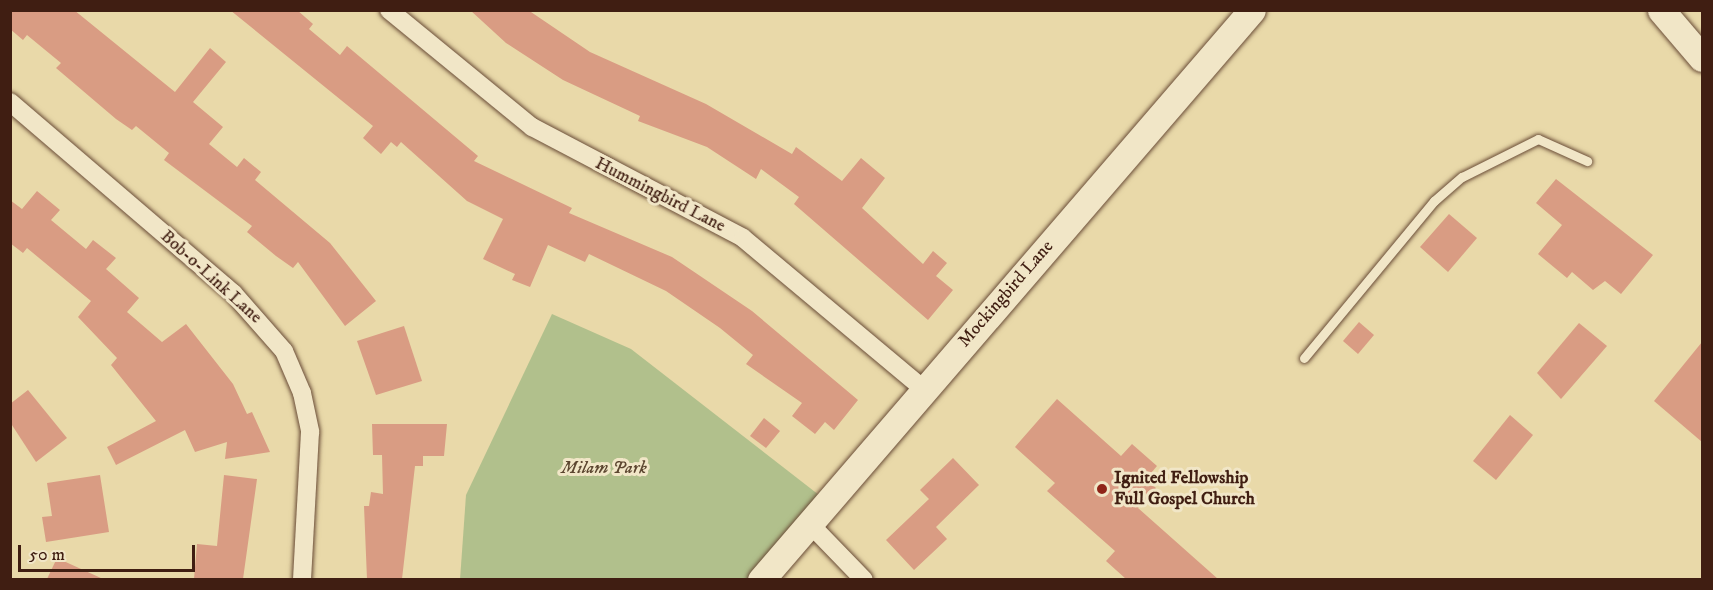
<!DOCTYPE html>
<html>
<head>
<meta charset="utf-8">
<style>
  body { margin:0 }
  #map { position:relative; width:1713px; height:590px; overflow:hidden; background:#e9d9a9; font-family:"IM FELL DW Pica",serif }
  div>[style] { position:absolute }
  .green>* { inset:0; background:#b1c08c }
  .building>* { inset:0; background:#d99c83 }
  .roads { filter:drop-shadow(0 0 2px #6a4d38) drop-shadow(0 0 2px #6a4d38) }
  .lane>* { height:9px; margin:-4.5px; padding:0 4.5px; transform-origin:4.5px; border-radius:4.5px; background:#f1e6c7 }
  .street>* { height:18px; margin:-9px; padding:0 9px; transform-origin:9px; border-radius:9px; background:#f1e6c7 }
  .secondary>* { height:27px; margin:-13.5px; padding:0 13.5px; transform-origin:13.5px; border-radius:13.5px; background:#f1e6c7 }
  .dots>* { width:16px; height:16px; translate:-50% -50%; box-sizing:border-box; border:3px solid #f1e6c7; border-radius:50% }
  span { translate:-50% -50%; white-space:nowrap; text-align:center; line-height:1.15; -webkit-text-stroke:6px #f1e6c7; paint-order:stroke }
  .street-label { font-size:18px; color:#401e12 }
  .park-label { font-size:18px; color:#5c4630; font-style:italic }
  .poi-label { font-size:18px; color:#401e12; font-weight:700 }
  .left { translate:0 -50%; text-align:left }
  .frame { position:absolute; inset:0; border:12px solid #401e12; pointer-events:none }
  .scale { position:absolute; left:18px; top:545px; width:177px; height:27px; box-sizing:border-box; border:3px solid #401e12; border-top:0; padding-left:8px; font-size:18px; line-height:21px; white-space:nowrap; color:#401e12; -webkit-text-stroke:4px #f1e6c7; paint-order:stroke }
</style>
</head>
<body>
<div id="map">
  <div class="green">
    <i style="clip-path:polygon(552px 314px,631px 349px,828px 502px,761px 579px,460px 580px,466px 495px)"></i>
  </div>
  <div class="building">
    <i style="clip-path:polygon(10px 10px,74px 10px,175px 92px,210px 48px,226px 62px,193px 102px,223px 127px,209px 144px,237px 167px,244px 158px,261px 172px,255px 180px,330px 243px,376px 301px,345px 326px,298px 262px,293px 268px,276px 256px,247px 232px,252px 226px,164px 160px,169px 153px,136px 126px,132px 130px,116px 119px,56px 68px,61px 63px,27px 35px,23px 40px,10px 29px)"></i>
    <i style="clip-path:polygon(230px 10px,297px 10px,313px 24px,309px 29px,340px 55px,347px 46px,478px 156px,474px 161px,572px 208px,569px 213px,672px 257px,752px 311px,858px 400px,834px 430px,825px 422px,815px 434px,792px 416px,802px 403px,746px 364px,753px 355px,720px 328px,666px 291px,589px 254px,585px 262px,548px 245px,530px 287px,512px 280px,515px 274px,483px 259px,503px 219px,467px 201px,401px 142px,397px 147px,391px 142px,381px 154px,363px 138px,373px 126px)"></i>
    <i style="clip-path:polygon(470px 10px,528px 10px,590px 52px,706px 104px,792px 154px,796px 147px,842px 181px,861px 158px,885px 178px,862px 208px,923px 264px,933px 251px,947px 263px,936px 276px,953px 290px,928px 320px,794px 204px,799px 197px,761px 169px,756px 179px,707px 147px,638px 121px,640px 116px,563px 80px,506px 43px)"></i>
    <i style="clip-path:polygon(1556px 179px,1653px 255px,1621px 294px,1605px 281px,1593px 290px,1572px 272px,1567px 278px,1538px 254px,1562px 225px,1536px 203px)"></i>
    <i style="clip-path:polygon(37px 191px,60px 210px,51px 220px,86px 249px,93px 240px,116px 258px,106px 269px,139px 298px,127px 312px,162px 342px,186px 324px,233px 384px,247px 414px,252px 412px,270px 452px,225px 459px,227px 442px,195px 452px,185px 430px,116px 465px,107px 447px,156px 421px,111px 365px,117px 358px,78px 317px,91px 301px,27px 248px,23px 253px,10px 243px,10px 200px,22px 209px)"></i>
    <i style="clip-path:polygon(1449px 214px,1477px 238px,1448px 272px,1420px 247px)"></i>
    <i style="clip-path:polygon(1359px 322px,1374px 335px,1358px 354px,1343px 341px)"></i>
    <i style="clip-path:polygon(1579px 323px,1607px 346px,1561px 399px,1537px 373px)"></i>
    <i style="clip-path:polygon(404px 326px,422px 381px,376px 395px,357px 341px)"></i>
    <i style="clip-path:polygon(1702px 342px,1702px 442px,1654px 401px)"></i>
    <i style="clip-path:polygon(28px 390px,67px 438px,36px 462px,10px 422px,10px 404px)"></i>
    <i style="clip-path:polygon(1057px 399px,1121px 456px,1132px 444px,1157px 466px,1146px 479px,1156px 488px,1138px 508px,1218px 579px,1126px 579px,1106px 561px,1115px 551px,1047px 491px,1055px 483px,1015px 447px)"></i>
    <i style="clip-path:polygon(1510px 415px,1533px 435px,1496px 480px,1473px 461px)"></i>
    <i style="clip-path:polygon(764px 418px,780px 431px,766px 448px,750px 436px)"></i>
    <i style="clip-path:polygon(372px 424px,447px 424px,444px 456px,423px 456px,423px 466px,415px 466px,402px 579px,367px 579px,364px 506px,369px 506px,371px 492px,383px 494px,382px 455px,373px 455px)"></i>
    <i style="clip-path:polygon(953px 458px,979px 485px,936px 527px,947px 539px,914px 570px,886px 540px,929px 499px,920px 490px)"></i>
    <i style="clip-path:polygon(100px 475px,109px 532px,46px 542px,42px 517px,52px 516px,47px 483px)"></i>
    <i style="clip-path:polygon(224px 475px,257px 479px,243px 579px,194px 579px,197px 544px,217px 546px)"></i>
    <i style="clip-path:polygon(57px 558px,103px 579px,47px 579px)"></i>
  </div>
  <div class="roads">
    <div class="lane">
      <i style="left:1304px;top:358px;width:204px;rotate:-50.4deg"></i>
      <i style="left:1434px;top:201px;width:37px;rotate:-41deg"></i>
      <i style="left:1462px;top:177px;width:85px;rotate:-26.6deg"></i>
      <i style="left:1538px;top:139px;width:54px;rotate:24.2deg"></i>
    </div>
    <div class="street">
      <i style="left:389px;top:10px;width:185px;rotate:39.3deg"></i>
      <i style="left:532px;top:127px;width:238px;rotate:27.7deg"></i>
      <i style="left:743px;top:238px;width:237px;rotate:39.9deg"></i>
      <i style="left:10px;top:102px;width:294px;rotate:40.6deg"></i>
      <i style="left:233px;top:293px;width:77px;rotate:48.7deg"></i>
      <i style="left:284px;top:351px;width:46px;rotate:66.8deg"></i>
      <i style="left:302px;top:393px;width:40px;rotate:78deg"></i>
      <i style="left:310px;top:432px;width:148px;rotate:93.1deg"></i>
      <i style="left:809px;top:523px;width:79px;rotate:46deg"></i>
    </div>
    <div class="secondary">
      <i style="left:1661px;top:10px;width:63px;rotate:49.5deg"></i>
      <i style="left:761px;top:580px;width:752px;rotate:-49.26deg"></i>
    </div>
  </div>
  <div class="dots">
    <i style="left:1102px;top:489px;background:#8f2418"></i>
  </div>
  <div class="street-label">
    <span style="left:660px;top:195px;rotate:27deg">Hummingbird Lane</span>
    <span style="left:211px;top:277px;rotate:42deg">Bob-o-Link Lane</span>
    <span style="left:1006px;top:294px;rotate:-49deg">Mockingbird Lane</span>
  </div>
  <div class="park-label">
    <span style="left:604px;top:468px">Milam Park</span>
  </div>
  <div class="poi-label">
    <span class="left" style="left:1114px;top:489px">Ignited Fellowship<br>Full Gospel Church</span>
  </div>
  <div class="frame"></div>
  <div class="scale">50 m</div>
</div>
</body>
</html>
